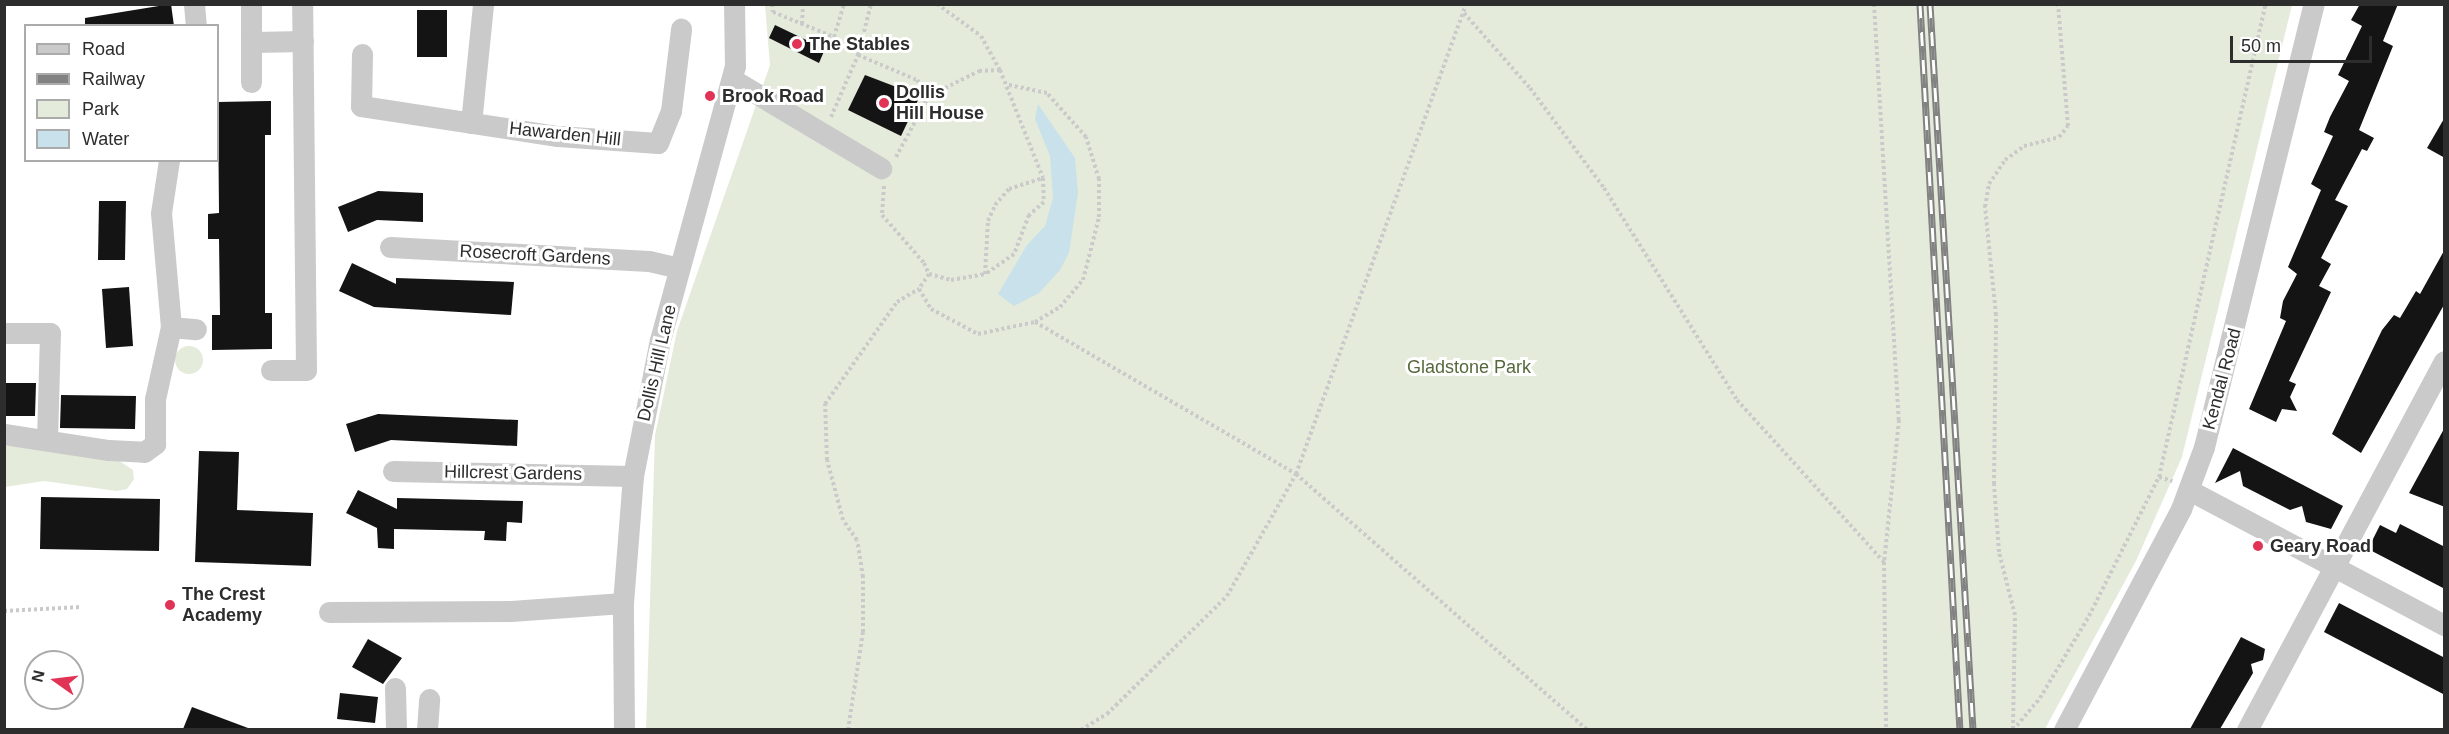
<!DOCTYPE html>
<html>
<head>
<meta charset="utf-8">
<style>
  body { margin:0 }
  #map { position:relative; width:2449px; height:734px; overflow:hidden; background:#fff; font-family:Helvetica,sans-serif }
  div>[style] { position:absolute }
  .green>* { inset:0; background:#e5ebdb }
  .round { border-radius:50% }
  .water>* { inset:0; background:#c8e1ea }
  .building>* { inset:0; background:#141414 }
  .path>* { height:4px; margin-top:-2px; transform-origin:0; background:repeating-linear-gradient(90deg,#cacaca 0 3px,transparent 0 6px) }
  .minor>* { height:21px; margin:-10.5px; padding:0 10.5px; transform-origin:10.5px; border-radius:10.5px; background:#cacaca }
  .rail>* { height:7px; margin-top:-3.5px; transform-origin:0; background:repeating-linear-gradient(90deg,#fff 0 14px,#828282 0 28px); box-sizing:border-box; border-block:2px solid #828282 }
  .dots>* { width:16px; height:16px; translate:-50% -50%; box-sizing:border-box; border:3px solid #fff; border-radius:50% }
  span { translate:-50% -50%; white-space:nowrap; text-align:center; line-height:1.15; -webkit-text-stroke:6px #fff; paint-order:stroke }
  .poi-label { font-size:18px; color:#2d2d2d; font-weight:700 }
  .left { translate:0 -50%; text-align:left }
  .street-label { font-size:18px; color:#2d2d2d }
  .park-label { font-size:18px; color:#56683c }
  .frame { position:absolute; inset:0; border:6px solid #2d2d2d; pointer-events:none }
  .legend { position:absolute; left:24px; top:24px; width:195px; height:138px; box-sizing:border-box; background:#fff; border:2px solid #ababab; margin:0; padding:8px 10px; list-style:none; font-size:18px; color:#2d2d2d }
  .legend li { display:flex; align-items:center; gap:12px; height:30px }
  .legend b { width:30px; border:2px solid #ababab }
  .north { position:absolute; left:24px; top:650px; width:60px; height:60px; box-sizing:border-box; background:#fff; border:2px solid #ababab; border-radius:50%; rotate:284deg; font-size:16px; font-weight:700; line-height:24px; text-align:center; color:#2d2d2d }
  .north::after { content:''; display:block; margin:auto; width:21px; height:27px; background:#e03356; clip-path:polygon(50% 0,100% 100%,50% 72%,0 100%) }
  .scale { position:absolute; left:2230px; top:36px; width:142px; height:27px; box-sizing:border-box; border:3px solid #2d2d2d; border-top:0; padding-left:8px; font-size:18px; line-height:21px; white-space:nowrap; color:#2d2d2d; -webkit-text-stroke:4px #fff; paint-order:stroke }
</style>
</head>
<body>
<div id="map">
  <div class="green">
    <i style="clip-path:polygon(765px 5px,2292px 5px,2182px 457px,2136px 561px,2045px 729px,646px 730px,655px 435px,677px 331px,770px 65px)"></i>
    <i class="round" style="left:175px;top:346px;width:28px;height:28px"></i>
    <i style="clip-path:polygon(5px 445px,118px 460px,133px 470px,134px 479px,127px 489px,117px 491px,44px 481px,5px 487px)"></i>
  </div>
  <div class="water">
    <i style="clip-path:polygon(1038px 104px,1075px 158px,1078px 193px,1069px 253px,1060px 270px,1039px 293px,1014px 306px,998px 294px,1027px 245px,1045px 226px,1053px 198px,1050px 156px,1035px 119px)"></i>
  </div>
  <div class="building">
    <i style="clip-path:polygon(171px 4px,174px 26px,85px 26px,85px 18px)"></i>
    <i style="clip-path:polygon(2360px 4px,2398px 4px,2383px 41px,2393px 46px,2359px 130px,2374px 138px,2367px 151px,2362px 149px,2335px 200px,2348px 206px,2321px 258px,2331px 264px,2319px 286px,2331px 292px,2289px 381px,2296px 384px,2290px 397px,2297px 411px,2282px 409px,2276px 422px,2249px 409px,2286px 321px,2280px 318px,2283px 301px,2297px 274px,2288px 267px,2321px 190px,2311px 184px,2333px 136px,2324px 132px,2330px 117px,2349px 81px,2338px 75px,2362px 26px,2351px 20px)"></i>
    <i style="clip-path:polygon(417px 10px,447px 10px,447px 57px,417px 57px)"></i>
    <i style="clip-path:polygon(775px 25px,825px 49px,819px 63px,769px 38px)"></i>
    <i style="clip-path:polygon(865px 75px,920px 96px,901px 136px,848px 110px)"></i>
    <i style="clip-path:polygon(271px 101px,271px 135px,265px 135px,265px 313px,272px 313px,272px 349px,212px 350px,212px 315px,220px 315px,219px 239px,208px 239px,208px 214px,219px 213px,218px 102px)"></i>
    <i style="clip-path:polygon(2445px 117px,2445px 158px,2427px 148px)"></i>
    <i style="clip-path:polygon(378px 191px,423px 193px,423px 222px,377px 220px,348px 232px,338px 207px)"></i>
    <i style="clip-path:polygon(99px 201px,126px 201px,125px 260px,98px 260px)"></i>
    <i style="clip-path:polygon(2445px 249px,2445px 303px,2361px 453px,2332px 434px,2382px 330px,2394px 315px,2400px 318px,2416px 291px,2420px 294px)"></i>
    <i style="clip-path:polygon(352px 263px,396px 284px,396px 278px,514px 282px,511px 315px,374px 307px,339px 291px)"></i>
    <i style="clip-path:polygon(129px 287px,133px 346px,106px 348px,102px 289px)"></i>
    <i style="clip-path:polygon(4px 383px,36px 383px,35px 416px,4px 416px)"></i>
    <i style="clip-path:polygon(61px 395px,136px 396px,135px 429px,60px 428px)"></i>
    <i style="clip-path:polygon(378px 414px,518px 420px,517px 446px,391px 440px,355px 452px,346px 424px)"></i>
    <i style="clip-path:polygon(2445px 427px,2445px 507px,2409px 493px)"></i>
    <i style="clip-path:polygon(2233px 448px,2343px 506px,2331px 529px,2306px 522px,2302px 506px,2290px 510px,2243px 486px,2240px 471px,2215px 483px)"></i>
    <i style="clip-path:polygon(199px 451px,239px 452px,237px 510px,313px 513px,311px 566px,195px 562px)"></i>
    <i style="clip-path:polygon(358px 490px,397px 509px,397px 498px,523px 501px,522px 523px,507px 522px,506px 541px,484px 540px,485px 531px,394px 529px,394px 549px,378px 548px,377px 528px,346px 513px)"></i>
    <i style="clip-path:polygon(41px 497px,160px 499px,159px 551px,40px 549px)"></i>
    <i style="clip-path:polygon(2400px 524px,2445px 547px,2445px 589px,2368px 549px,2380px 525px,2396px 533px)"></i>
    <i style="clip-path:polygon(2339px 603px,2445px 658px,2445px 695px,2324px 632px)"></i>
    <i style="clip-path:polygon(2241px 637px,2265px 649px,2263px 660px,2251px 664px,2253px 673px,2220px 729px,2190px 729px)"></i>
    <i style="clip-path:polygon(368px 639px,402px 658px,383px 684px,352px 667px)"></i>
    <i style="clip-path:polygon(340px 693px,378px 697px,375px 723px,337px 719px)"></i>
    <i style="clip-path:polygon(192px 707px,248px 728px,248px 729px,183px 729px)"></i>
  </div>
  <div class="path">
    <i style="left:772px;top:4px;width:8px;rotate:83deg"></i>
    <i style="left:773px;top:12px;width:66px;rotate:22.3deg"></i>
    <i style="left:834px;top:37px;width:34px;rotate:-73deg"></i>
    <i style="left:937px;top:4px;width:54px;rotate:36deg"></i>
    <i style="left:981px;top:36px;width:39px;rotate:61deg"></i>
    <i style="left:1874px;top:4px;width:417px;rotate:86.6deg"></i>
    <i style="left:1899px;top:420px;width:143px;rotate:96deg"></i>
    <i style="left:1884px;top:562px;width:168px;rotate:89.3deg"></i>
    <i style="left:1464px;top:13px;width:100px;rotate:48.7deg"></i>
    <i style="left:1530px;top:88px;width:124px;rotate:53.5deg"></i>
    <i style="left:1604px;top:188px;width:250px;rotate:57.9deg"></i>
    <i style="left:1737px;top:400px;width:219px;rotate:47.8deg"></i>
    <i style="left:802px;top:24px;width:20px;rotate:-87deg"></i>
    <i style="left:858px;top:55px;width:64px;rotate:23deg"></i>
    <i style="left:917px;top:80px;width:20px;rotate:53deg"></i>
    <i style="left:831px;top:117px;width:68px;rotate:-66.5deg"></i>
    <i style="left:858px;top:55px;width:53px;rotate:-75.7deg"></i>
    <i style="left:896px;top:157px;width:69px;rotate:-61.6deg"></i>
    <i style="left:929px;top:96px;width:56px;rotate:-26.6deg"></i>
    <i style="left:979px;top:71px;width:21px;rotate:-3deg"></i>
    <i style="left:1000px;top:70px;width:116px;rotate:68.3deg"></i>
    <i style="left:1043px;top:178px;width:24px;rotate:88deg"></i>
    <i style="left:1044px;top:202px;width:20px;rotate:139deg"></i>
    <i style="left:1029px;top:215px;width:42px;rotate:111deg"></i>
    <i style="left:1014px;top:254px;width:35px;rotate:145deg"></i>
    <i style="left:985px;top:274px;width:53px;rotate:-86.8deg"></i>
    <i style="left:988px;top:221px;width:17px;rotate:-66deg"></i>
    <i style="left:995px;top:205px;width:21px;rotate:-49deg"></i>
    <i style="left:1009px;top:189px;width:36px;rotate:-18deg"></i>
    <i style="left:884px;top:186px;width:29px;rotate:94deg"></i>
    <i style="left:882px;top:215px;width:64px;rotate:48.8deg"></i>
    <i style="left:924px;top:263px;width:12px;rotate:66deg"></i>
    <i style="left:929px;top:274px;width:18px;rotate:124deg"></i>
    <i style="left:919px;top:289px;width:23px;rotate:59deg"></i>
    <i style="left:931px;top:309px;width:53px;rotate:28deg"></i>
    <i style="left:978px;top:334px;width:58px;rotate:-11.9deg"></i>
    <i style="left:1035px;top:322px;width:29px;rotate:-31deg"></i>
    <i style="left:1060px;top:307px;width:35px;rotate:-50deg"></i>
    <i style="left:1083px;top:280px;width:65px;rotate:-75.7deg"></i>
    <i style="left:1099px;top:217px;width:38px;rotate:-90deg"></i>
    <i style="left:1099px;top:179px;width:44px;rotate:-107.2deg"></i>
    <i style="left:1086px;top:137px;width:59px;rotate:-131.6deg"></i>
    <i style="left:1047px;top:93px;width:40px;rotate:-168deg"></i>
    <i style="left:929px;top:274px;width:23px;rotate:15deg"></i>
    <i style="left:951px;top:280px;width:35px;rotate:-10deg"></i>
    <i style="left:1035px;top:322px;width:302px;rotate:30.2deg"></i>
    <i style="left:1296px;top:474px;width:388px;rotate:41.3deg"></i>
    <i style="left:2159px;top:477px;width:14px;rotate:17deg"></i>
    <i style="left:4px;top:611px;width:77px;rotate:-3deg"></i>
    <i style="left:2013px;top:729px;width:114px;rotate:-89deg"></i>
    <i style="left:2015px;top:615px;width:65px;rotate:-104.3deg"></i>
    <i style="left:1999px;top:552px;width:68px;rotate:-94.2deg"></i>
    <i style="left:1994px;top:484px;width:169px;rotate:-89.3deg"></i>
    <i style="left:1996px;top:315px;width:109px;rotate:-95.8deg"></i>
    <i style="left:1985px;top:207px;width:23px;rotate:-80deg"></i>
    <i style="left:1989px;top:184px;width:29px;rotate:-56deg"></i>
    <i style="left:2005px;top:160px;width:24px;rotate:-36deg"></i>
    <i style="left:2024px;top:146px;width:36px;rotate:-14deg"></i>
    <i style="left:2059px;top:137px;width:14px;rotate:-51deg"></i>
    <i style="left:2068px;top:126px;width:122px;rotate:-94.7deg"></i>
    <i style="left:848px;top:730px;width:99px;rotate:-81.3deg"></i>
    <i style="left:863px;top:632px;width:55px;rotate:-90deg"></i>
    <i style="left:863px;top:577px;width:37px;rotate:-99deg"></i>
    <i style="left:857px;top:540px;width:24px;rotate:-125deg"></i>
    <i style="left:843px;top:520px;width:62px;rotate:-104.9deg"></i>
    <i style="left:827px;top:460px;width:56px;rotate:-92deg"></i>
    <i style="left:825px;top:404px;width:125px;rotate:-54.8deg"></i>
    <i style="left:897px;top:302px;width:26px;rotate:-31deg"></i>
    <i style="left:1081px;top:730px;width:31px;rotate:-32deg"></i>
    <i style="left:1107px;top:714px;width:168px;rotate:-44.5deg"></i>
    <i style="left:1227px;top:596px;width:140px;rotate:-60.5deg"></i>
    <i style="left:1296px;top:474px;width:500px;rotate:-70.1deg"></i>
    <i style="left:2013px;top:730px;width:42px;rotate:-49.8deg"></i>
    <i style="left:2040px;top:698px;width:96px;rotate:-59.1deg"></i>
    <i style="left:2089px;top:616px;width:156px;rotate:-63.3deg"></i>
    <i style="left:2159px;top:477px;width:485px;rotate:-77.3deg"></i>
  </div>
  <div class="minor">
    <i style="left:194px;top:4px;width:22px;rotate:85deg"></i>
    <i style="left:251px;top:4px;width:78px;rotate:90deg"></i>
    <i style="left:252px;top:42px;width:51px;rotate:-1.1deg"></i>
    <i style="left:362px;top:54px;width:52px;rotate:91.1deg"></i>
    <i style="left:361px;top:106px;width:199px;rotate:8.7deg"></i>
    <i style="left:558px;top:136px;width:100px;rotate:4deg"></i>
    <i style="left:658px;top:143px;width:35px;rotate:-68deg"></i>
    <i style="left:671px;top:111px;width:83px;rotate:-83deg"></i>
    <i style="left:732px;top:79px;width:174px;rotate:30.9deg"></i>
    <i style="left:471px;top:123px;width:120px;rotate:-84.2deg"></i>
    <i style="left:390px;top:247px;width:259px;rotate:3.1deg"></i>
    <i style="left:649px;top:261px;width:31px;rotate:13deg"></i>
    <i style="left:171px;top:327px;width:25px;rotate:5deg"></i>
    <i style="left:4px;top:333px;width:46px"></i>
    <i style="left:50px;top:333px;width:106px;rotate:91.6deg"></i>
    <i style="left:271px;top:370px;width:35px"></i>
    <i style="left:306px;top:370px;width:366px;rotate:-90.6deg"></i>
    <i style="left:4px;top:434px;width:106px;rotate:8.7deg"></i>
    <i style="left:109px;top:450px;width:35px;rotate:3deg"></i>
    <i style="left:144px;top:452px;width:14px;rotate:-36deg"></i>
    <i style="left:155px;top:444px;width:45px;rotate:-90deg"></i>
    <i style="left:155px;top:399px;width:74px;rotate:-77.5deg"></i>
    <i style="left:171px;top:327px;width:114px;rotate:-95deg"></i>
    <i style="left:161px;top:213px;width:54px;rotate:-81.4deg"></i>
    <i style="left:393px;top:471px;width:240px;rotate:1.2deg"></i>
    <i style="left:2189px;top:490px;width:289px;rotate:27.9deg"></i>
    <i style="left:329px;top:612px;width:182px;rotate:-0.3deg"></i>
    <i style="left:511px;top:611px;width:112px;rotate:-4.1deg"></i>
    <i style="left:395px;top:688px;width:42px;rotate:88.6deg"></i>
    <i style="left:427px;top:730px;width:31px;rotate:-86deg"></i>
    <i style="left:624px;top:730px;width:127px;rotate:-90.5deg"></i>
    <i style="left:623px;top:603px;width:127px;rotate:-85.5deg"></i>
    <i style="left:633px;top:476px;width:139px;rotate:-78.8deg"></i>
    <i style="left:660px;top:340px;width:284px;rotate:-74.7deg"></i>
    <i style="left:735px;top:66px;width:62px;rotate:-90.9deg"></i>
    <i style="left:2064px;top:730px;width:250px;rotate:-62.1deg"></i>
    <i style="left:2181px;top:509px;width:66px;rotate:-69.6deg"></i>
    <i style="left:2204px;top:447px;width:456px;rotate:-76.1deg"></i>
    <i style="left:2247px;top:730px;width:418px;rotate:-61.9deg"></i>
  </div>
  <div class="rail">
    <i style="left:1920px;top:4px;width:727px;rotate:86.85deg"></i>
    <i style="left:1930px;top:4px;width:727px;rotate:86.61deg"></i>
  </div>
  <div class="dots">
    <i style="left:797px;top:44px;background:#e03356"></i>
    <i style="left:710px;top:96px;background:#e03356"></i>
    <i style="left:884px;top:103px;background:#e03356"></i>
    <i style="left:2258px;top:546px;background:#e03356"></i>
    <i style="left:170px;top:605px;background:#e03356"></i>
  </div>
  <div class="poi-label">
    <span class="left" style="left:809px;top:44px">The Stables</span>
    <span class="left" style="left:896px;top:103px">Dollis<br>Hill House</span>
    <span class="left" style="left:722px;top:96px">Brook Road</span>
    <span class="left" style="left:2270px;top:546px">Geary Road</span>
    <span class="left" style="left:182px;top:605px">The Crest<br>Academy</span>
  </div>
  <div class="street-label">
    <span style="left:565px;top:134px;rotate:6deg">Hawarden Hill</span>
    <span style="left:535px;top:255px;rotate:3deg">Rosecroft Gardens</span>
    <span style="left:657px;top:363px;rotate:-77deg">Dollis Hill Lane</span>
    <span style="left:2222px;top:379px;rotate:-75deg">Kendal Road</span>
    <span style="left:513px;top:473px;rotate:1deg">Hillcrest Gardens</span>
  </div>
  <div class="park-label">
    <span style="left:1469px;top:367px">Gladstone Park</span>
  </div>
  <div class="frame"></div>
  <ul class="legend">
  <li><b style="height:8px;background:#cacaca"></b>Road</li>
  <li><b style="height:8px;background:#828282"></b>Railway</li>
  <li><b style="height:16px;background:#e5ebdb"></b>Park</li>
  <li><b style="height:16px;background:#c8e1ea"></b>Water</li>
  </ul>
  <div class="north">N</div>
  <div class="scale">50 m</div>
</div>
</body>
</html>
